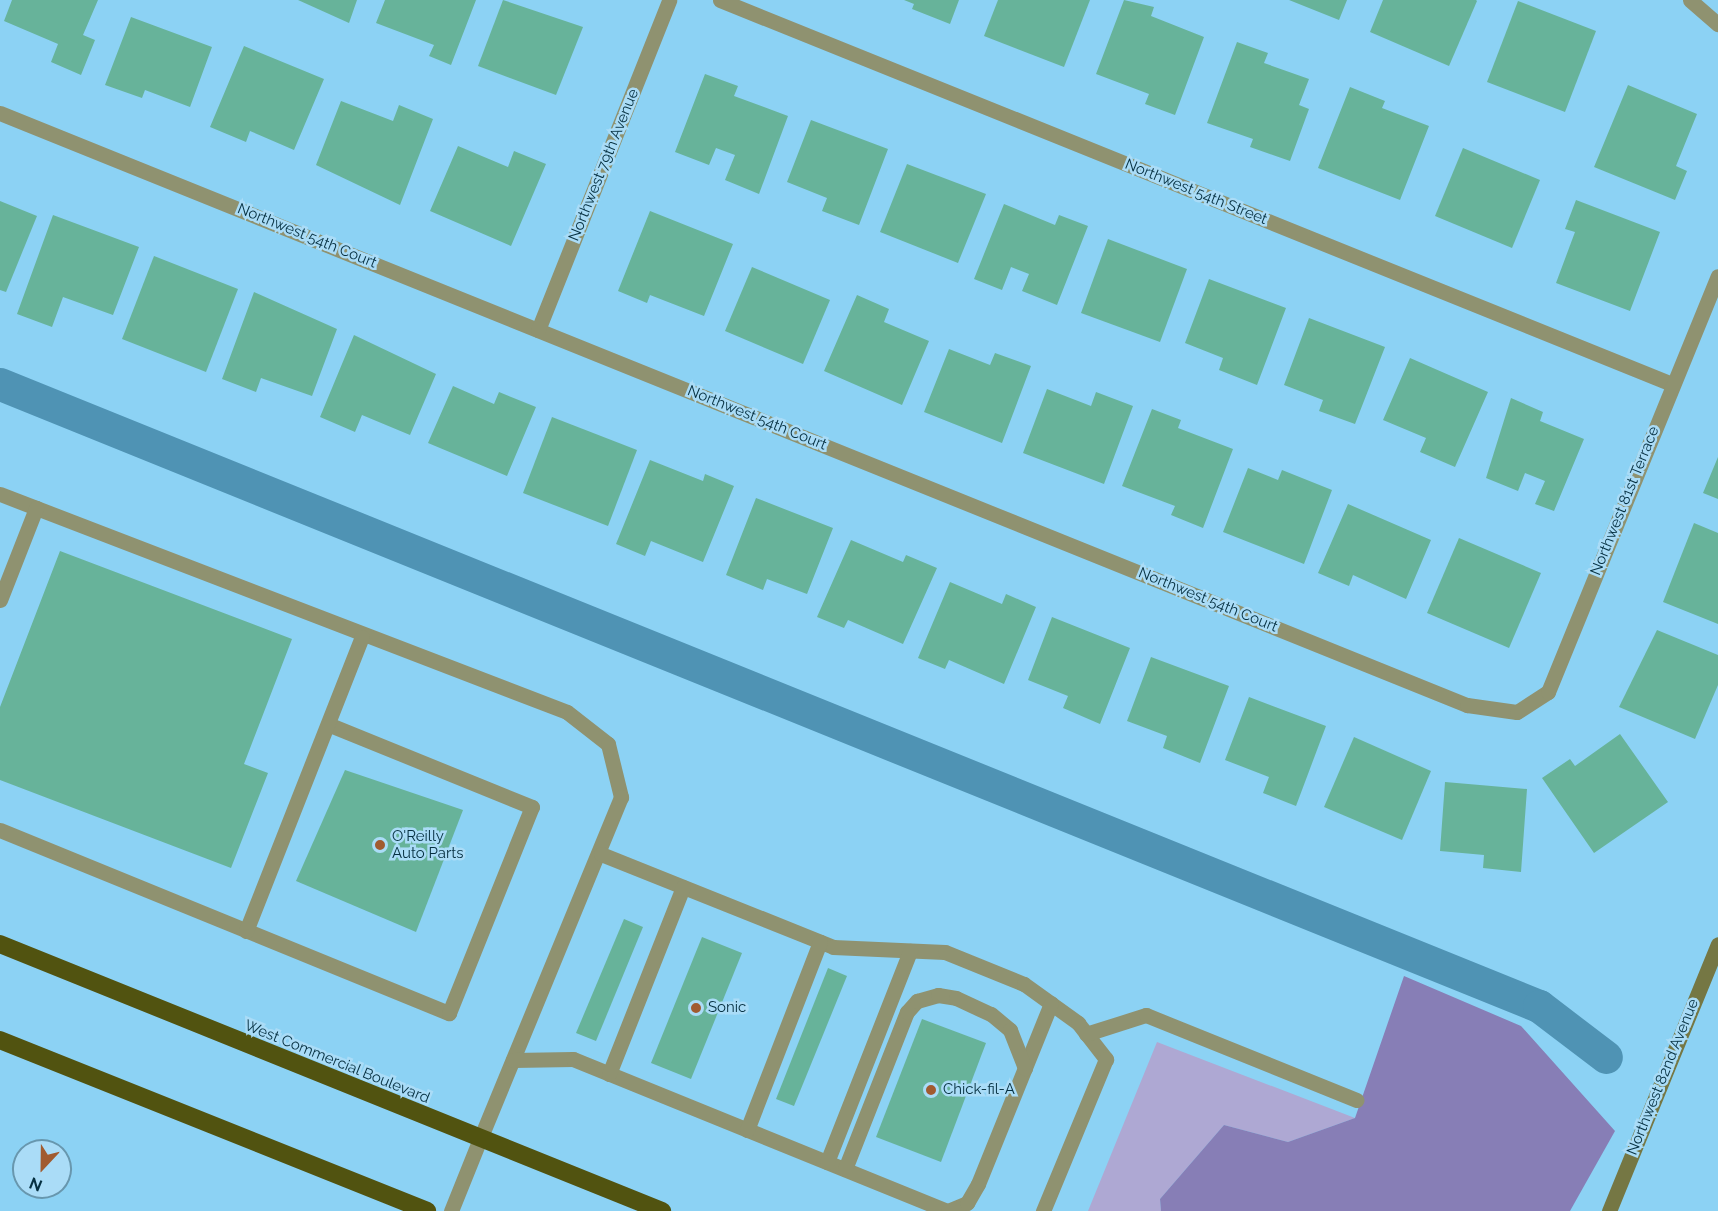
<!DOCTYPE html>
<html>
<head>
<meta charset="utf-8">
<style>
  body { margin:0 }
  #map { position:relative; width:1718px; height:1211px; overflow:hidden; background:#8cd2f4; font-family:Raleway,sans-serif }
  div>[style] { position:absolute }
  .green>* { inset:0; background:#aea8d3 }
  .forest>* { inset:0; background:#877eb6 }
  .canal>* { height:33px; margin:-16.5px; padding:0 16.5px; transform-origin:16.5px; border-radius:16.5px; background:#4f93b4 }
  .building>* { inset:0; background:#67b39a }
  .lane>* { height:15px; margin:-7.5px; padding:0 7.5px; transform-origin:7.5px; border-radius:7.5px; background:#8f9270 }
  .street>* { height:15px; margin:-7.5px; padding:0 7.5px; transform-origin:7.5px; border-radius:7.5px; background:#8f9270 }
  .secondary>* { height:15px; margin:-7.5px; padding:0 7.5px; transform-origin:7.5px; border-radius:7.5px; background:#757744 }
  .highway>* { height:18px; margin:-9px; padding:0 9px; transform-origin:9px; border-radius:9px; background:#515310 }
  .dots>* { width:16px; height:16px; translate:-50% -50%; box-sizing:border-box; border:3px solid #aadcf7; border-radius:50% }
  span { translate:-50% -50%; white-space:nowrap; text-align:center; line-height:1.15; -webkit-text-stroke:5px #aadcf7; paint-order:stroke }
  .street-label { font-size:15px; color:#063041 }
  .poi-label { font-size:15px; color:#063041 }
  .left { translate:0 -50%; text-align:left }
  .north { position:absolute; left:12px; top:1139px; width:60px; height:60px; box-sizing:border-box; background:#aadcf7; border:2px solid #6897ae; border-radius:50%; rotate:202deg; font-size:16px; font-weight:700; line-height:24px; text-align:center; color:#063041 }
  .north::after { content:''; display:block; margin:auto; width:21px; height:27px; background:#a15b30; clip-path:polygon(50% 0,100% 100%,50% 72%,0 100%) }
</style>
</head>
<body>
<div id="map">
  <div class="green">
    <i style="clip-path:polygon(1157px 1042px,1355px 1118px,1288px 1142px,1224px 1125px,1160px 1199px,1161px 1211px,1088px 1211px)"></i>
  </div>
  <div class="forest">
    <i style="clip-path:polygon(1404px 976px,1521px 1026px,1615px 1131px,1570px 1211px,1161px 1211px,1160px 1199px,1224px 1125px,1288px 1142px,1355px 1118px)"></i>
  </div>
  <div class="canal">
    <i style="left:0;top:384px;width:1660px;rotate:22.01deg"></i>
    <i style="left:1539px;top:1006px;width:84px;rotate:37.3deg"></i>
  </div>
  <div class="building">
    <i style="clip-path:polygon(12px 0,98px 0,83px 35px,95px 40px,81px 75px,51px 62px,58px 44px,4px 21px)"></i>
    <i style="clip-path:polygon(298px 0,357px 0,349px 23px)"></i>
    <i style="clip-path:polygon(385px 0,476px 0,451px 65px,429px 56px,434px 45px,376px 23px)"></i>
    <i style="clip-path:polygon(503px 0,583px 27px,556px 95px,478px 66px)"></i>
    <i style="clip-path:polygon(904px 0,959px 0,950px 24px,912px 9px,914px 4px)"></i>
    <i style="clip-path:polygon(998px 0,1090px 0,1064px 67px,984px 36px)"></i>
    <i style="clip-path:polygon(1124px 0,1154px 7px,1151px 16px,1204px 37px,1175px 115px,1145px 104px,1149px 94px,1096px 74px)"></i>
    <i style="clip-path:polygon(1289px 0,1347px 0,1339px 20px)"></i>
    <i style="clip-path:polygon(1383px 0,1476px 0,1477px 1px,1449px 66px,1370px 32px)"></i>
    <i style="clip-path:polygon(1518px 1px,1596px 31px,1565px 112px,1487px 82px)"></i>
    <i style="clip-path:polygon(131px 17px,212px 47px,190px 107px,145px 90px,142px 98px,105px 85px)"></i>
    <i style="clip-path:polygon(1237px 42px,1268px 53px,1264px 63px,1309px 79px,1299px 105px,1309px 109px,1290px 161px,1250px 147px,1253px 139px,1207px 123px)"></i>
    <i style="clip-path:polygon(244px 46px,324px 79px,294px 150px,250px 131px,246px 142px,210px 127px)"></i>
    <i style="clip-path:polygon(705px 74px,738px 86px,734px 96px,788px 116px,759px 194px,725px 180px,735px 155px,716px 148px,709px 165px,675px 152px)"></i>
    <i style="clip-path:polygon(1628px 85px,1697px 114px,1676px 166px,1687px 171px,1675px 200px,1594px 167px)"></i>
    <i style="clip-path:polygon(1350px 87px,1385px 101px,1382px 108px,1429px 126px,1400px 200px,1318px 168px)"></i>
    <i style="clip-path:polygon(341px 101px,393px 121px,399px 105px,433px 119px,400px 205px,316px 165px)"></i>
    <i style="clip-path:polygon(811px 120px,888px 149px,859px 225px,822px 211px,827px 198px,787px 182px)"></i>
    <i style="clip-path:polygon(458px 146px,508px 167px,514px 151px,546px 164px,511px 246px,430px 211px)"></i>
    <i style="clip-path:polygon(1463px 148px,1540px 180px,1512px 248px,1435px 216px)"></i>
    <i style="clip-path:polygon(907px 164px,986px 194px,958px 263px,880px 232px)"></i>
    <i style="clip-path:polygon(1576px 200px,1660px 232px,1630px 311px,1556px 283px,1575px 232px,1565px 229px)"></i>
    <i style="clip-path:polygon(0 201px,37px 216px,6px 292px,0 290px)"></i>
    <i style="clip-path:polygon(1004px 204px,1055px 225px,1059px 215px,1088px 226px,1057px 305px,1022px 291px,1029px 274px,1011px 267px,1002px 290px,974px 279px)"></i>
    <i style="clip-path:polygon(650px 211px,733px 244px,704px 316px,650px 295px,647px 303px,618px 291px)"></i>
    <i style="clip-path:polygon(53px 215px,139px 247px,113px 315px,63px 297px,52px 327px,17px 314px)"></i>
    <i style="clip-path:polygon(1108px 239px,1187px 269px,1160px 342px,1081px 313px)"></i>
    <i style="clip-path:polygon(154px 256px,238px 289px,206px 372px,122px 339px)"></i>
    <i style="clip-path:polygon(752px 267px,830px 300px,803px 364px,725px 331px)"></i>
    <i style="clip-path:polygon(1209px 279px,1286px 308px,1257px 385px,1219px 370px,1223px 358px,1185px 343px)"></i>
    <i style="clip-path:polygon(254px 292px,337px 329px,312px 396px,261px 378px,256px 392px,222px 379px)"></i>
    <i style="clip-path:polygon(857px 295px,889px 309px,884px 322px,929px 341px,902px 405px,824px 371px)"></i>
    <i style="clip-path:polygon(1309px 318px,1385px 347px,1355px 424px,1319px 411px,1323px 400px,1284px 385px)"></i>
    <i style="clip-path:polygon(354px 335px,436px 374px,410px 435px,362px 415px,355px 432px,320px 417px)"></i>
    <i style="clip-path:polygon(949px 349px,990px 365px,995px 353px,1031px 366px,1002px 443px,924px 412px)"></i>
    <i style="clip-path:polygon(1410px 358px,1488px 392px,1455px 467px,1420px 452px,1426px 438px,1383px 420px)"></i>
    <i style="clip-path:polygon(453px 386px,494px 404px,499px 392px,536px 407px,507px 476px,428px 443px)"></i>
    <i style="clip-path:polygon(1047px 389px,1091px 406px,1096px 392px,1133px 406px,1104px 484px,1023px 453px)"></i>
    <i style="clip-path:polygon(1511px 398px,1543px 412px,1540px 421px,1584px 439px,1554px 511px,1535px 504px,1545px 481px,1525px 473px,1518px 491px,1486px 478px)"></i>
    <i style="clip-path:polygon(1152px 409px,1181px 420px,1178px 428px,1233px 449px,1203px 528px,1171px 515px,1175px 506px,1122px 486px)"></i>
    <i style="clip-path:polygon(552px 417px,637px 450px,608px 526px,523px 493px)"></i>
    <i style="clip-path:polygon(1718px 457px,1718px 499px,1703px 493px)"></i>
    <i style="clip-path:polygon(650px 460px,703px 481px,705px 474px,734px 486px,703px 562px,651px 541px,645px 556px,616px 544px)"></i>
    <i style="clip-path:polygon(1248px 468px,1278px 480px,1282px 470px,1332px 490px,1304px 564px,1223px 532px)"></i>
    <i style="clip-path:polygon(756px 498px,833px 528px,807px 594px,767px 579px,763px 590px,726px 575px)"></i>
    <i style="clip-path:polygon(1348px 504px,1431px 540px,1406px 599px,1353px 575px,1349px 586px,1318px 573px)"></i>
    <i style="clip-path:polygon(1694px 523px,1718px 533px,1718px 624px,1663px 602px)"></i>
    <i style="clip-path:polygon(1459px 538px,1541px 573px,1509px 648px,1427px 613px)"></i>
    <i style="clip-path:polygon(851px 540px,903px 562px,906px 555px,937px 568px,903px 644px,848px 620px,844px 628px,817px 617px)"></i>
    <i style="clip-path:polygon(60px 551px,292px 639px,244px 764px,268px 773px,231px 868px,0 780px,0 707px)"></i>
    <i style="clip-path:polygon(950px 582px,1002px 604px,1006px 594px,1036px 607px,1004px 684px,949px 660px,945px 669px,918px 658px)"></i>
    <i style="clip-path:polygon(1052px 617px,1130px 648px,1100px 724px,1063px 708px,1068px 696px,1028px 680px)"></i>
    <i style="clip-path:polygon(1657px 630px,1718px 655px,1718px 685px,1695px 739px,1619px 707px)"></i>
    <i style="clip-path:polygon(1151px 657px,1229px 686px,1200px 763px,1163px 748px,1167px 736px,1127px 721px)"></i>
    <i style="clip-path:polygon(1249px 697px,1326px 726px,1296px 806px,1263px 793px,1269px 777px,1225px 760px)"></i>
    <i style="clip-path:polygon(1620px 734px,1668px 802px,1594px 853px,1542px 778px,1570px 759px,1575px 766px)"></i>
    <i style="clip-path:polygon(1354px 737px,1431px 771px,1402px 840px,1324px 807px)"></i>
    <i style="clip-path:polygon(345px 770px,463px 810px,416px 932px,296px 881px)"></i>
    <i style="clip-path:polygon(1445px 782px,1527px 789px,1521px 872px,1483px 868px,1484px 855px,1440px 851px)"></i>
    <i style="clip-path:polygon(624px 919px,643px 927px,596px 1041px,576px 1033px)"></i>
    <i style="clip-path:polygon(702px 937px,742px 953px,691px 1079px,651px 1063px)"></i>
    <i style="clip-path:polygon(828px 968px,847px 976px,794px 1106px,776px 1099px)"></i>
    <i style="clip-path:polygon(922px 1019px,986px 1043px,941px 1162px,876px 1137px)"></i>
  </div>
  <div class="lane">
    <i style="left:0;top:494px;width:607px;rotate:21.03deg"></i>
    <i style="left:567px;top:712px;width:52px;rotate:38deg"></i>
    <i style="left:608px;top:744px;width:55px;rotate:76.2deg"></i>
    <i style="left:621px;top:797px;width:370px;rotate:112.4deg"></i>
    <i style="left:0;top:600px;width:99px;rotate:-68.6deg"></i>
    <i style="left:0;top:830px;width:485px;rotate:22.2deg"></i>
    <i style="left:449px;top:1013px;width:222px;rotate:-68.1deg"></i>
    <i style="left:532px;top:807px;width:220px;rotate:-157.9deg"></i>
    <i style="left:601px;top:854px;width:250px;rotate:21.8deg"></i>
    <i style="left:833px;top:947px;width:112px;rotate:2.6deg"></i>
    <i style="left:945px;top:952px;width:85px;rotate:22.1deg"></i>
    <i style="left:1024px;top:984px;width:67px;rotate:35.8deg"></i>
    <i style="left:1078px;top:1023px;width:46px;rotate:52.1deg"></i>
    <i style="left:1106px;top:1059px;width:165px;rotate:112.5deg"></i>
    <i style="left:246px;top:931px;width:316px;rotate:-68.5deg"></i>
    <i style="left:1086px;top:1034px;width:63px;rotate:-17.6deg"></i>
    <i style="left:1146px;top:1015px;width:227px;rotate:22deg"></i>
    <i style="left:513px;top:1060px;width:60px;rotate:-1deg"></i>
    <i style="left:573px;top:1059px;width:405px;rotate:22.1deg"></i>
    <i style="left:948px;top:1211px;width:21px;rotate:-23deg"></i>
    <i style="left:967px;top:1203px;width:22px;rotate:-60deg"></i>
    <i style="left:978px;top:1184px;width:195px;rotate:-68deg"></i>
    <i style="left:609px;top:1074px;width:201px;rotate:-68.4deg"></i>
    <i style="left:747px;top:1130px;width:202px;rotate:-68.8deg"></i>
    <i style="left:827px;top:1162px;width:227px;rotate:-68.5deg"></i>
    <i style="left:845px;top:1169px;width:169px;rotate:-68.5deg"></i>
    <i style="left:907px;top:1012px;width:15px;rotate:-48deg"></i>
    <i style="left:917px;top:1001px;width:22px;rotate:-16deg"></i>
    <i style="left:938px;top:995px;width:18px;rotate:9deg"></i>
    <i style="left:956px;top:998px;width:38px;rotate:25deg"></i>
    <i style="left:991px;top:1014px;width:25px;rotate:40deg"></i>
    <i style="left:1010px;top:1030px;width:41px;rotate:68.5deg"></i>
  </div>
  <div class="street">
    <i style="left:720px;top:0;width:1027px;rotate:21.97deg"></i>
    <i style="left:1690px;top:0;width:37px;rotate:41deg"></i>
    <i style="left:0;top:113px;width:1582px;rotate:21.98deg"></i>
    <i style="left:1467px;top:705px;width:50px;rotate:8deg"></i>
    <i style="left:1517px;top:712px;width:37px;rotate:-33deg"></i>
    <i style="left:1548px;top:692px;width:449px;rotate:-67.8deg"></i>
    <i style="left:538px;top:330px;width:355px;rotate:-68.3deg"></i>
    <i style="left:451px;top:1211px;width:78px;rotate:-68.1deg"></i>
  </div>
  <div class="secondary">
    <i style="left:1609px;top:1211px;width:288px;rotate:-67.8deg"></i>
  </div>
  <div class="highway">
    <i style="left:0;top:944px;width:714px;rotate:21.97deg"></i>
    <i style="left:0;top:1040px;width:460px;rotate:21.8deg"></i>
  </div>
  <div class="dots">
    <i style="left:380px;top:845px;background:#a15b30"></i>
    <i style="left:696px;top:1008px;background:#a15b30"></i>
    <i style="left:931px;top:1090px;background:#a15b30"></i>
  </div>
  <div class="street-label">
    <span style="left:604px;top:165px;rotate:-68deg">Northwest 79th Avenue</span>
    <span style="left:1196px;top:192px;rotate:22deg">Northwest 54th Street</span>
    <span style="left:307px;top:236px;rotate:22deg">Northwest 54th Court</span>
    <span style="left:757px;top:418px;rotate:22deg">Northwest 54th Court</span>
    <span style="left:1625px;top:501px;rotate:-68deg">Northwest 81st Terrace</span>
    <span style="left:1208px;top:600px;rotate:22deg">Northwest 54th Court</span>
    <span style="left:337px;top:1062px;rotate:22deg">West Commercial Boulevard</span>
    <span style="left:1663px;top:1077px;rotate:-68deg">Northwest 82nd Avenue</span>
  </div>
  <div class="poi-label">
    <span class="left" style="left:392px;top:845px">O'Reilly<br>Auto Parts</span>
    <span class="left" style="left:708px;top:1008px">Sonic</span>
    <span class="left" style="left:943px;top:1090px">Chick-fil-A</span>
  </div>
  <div class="north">N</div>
</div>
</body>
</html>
